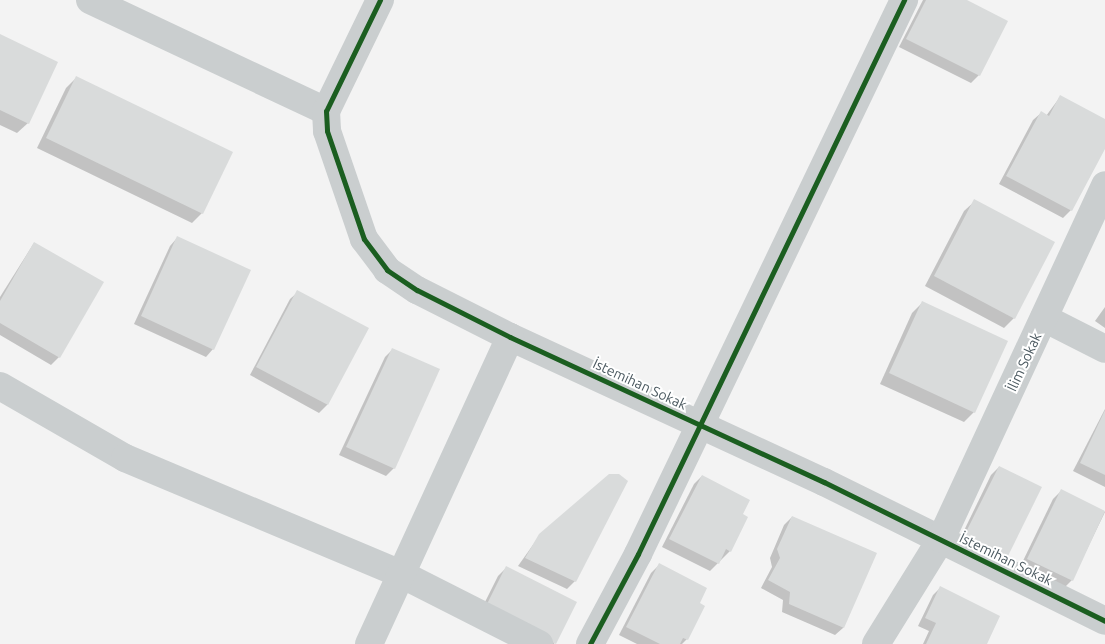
<!DOCTYPE html>
<html>
<head>
<meta charset="utf-8">
<style>
  body { margin:0 }
  #map { position:relative; width:1105px; height:644px; overflow:hidden; background:#f3f3f3; font-family:Ubuntu,sans-serif }
  div>[style] { position:absolute }
  .shadow>* { inset:0; background:#0003 }
  .building>* { inset:0; background:#d9dbdb }
  .minor>* { height:28px; margin:-14px; padding:0 14px; transform-origin:14px; border-radius:14px; background:#cacecf }
  .cycleway>* { height:5px; margin:-2.5px; padding:0 2.5px; transform-origin:2.5px; border-radius:2.5px; background:#1b5e20 }
  span { translate:-50% -50%; white-space:nowrap; text-align:center; line-height:1.15; -webkit-text-stroke:4px #fff; paint-order:stroke }
  .street-label { font-size:14px; color:#4a585f }
</style>
</head>
<body>
<div id="map">
  <div class="shadow">
    <i style="clip-path:polygon(923px 0,965px 0,1006px 21px,979px 75px,971px 83px,899px 47px)"></i>
    <i style="clip-path:polygon(0 35px,28px 123px,17px 133px,0 125px)"></i>
    <i style="clip-path:polygon(76px 78px,202px 213px,192px 223px,37px 148px,66px 88px)"></i>
    <i style="clip-path:polygon(1060px 97px,1105px 121px,1105px 147px,1071px 210px,1063px 218px,999px 184px,1033px 120px,1041px 113px,1046px 116px)"></i>
    <i style="clip-path:polygon(975px 201px,1014px 318px,1004px 328px,925px 286px,964px 211px)"></i>
    <i style="clip-path:polygon(177px 238px,213px 349px,206px 357px,134px 324px,170px 246px)"></i>
    <i style="clip-path:polygon(34px 243px,59px 357px,51px 365px,0 335px,0 297px)"></i>
    <i style="clip-path:polygon(298px 292px,367px 328px,327px 405px,319px 413px,250px 375px,290px 299px)"></i>
    <i style="clip-path:polygon(922px 303px,974px 412px,964px 422px,880px 384px,912px 313px)"></i>
    <i style="clip-path:polygon(1105px 307px,1105px 328px,1095px 321px)"></i>
    <i style="clip-path:polygon(393px 349px,394px 468px,386px 476px,339px 455px,385px 357px)"></i>
    <i style="clip-path:polygon(1105px 409px,1105px 487px,1073px 471px)"></i>
    <i style="clip-path:polygon(999px 467px,1040px 488px,957px 545px,991px 475px)"></i>
    <i style="clip-path:polygon(702px 476px,741px 515px,730px 551px,710px 571px,662px 547px,694px 484px)"></i>
    <i style="clip-path:polygon(1061px 491px,1105px 512px,1072px 580px,1064px 588px,1020px 567px,1053px 499px)"></i>
    <i style="clip-path:polygon(792px 517px,875px 554px,843px 628px,835px 635px,782px 612px,783px 600px,761px 588px,772px 567px,770px 558px,784px 525px)"></i>
    <i style="clip-path:polygon(540px 535px,575px 581px,567px 589px,518px 566px)"></i>
    <i style="clip-path:polygon(659px 565px,698px 603px,687px 639px,682px 644px,637px 644px,619px 635px,651px 573px)"></i>
    <i style="clip-path:polygon(506px 568px,575px 603px,554px 644px,529px 644px,477px 618px,498px 576px)"></i>
    <i style="clip-path:polygon(940px 588px,985px 644px,923px 644px,929px 631px,918px 626px,933px 595px)"></i>
  </div>
  <div class="building">
    <i style="clip-path:polygon(926px 0,967px 0,1008px 21px,980px 76px,906px 39px)"></i>
    <i style="clip-path:polygon(0 34px,58px 62px,29px 124px,0 110px)"></i>
    <i style="clip-path:polygon(76px 76px,233px 152px,203px 214px,46px 138px)"></i>
    <i style="clip-path:polygon(1060px 95px,1105px 119px,1105px 149px,1072px 211px,1006px 176px,1041px 111px,1049px 116px)"></i>
    <i style="clip-path:polygon(974px 199px,1055px 242px,1015px 319px,934px 276px)"></i>
    <i style="clip-path:polygon(177px 236px,251px 270px,214px 350px,141px 316px)"></i>
    <i style="clip-path:polygon(34px 242px,104px 282px,60px 358px,0 323px,0 301px)"></i>
    <i style="clip-path:polygon(297px 290px,369px 328px,328px 405px,256px 367px)"></i>
    <i style="clip-path:polygon(922px 301px,1008px 341px,975px 413px,889px 373px)"></i>
    <i style="clip-path:polygon(392px 348px,440px 369px,395px 469px,346px 447px)"></i>
    <i style="clip-path:polygon(1105px 410px,1105px 475px,1080px 463px)"></i>
    <i style="clip-path:polygon(999px 466px,1042px 487px,1007px 558px,964px 536px)"></i>
    <i style="clip-path:polygon(609px 474px,619px 474px,628px 481px,576px 582px,525px 558px,539px 534px)"></i>
    <i style="clip-path:polygon(702px 475px,750px 500px,743px 514px,748px 517px,731px 552px,726px 549px,719px 564px,669px 539px)"></i>
    <i style="clip-path:polygon(1061px 489px,1105px 511px,1073px 581px,1027px 559px)"></i>
    <i style="clip-path:polygon(792px 516px,877px 553px,844px 628px,789px 604px,790px 592px,768px 580px,780px 558px,777px 549px)"></i>
    <i style="clip-path:polygon(659px 563px,707px 588px,700px 603px,705px 606px,688px 640px,683px 638px,680px 644px,660px 644px,626px 627px)"></i>
    <i style="clip-path:polygon(506px 566px,577px 602px,556px 644px,484px 610px)"></i>
    <i style="clip-path:polygon(940px 586px,1000px 616px,987px 644px,926px 644px,936px 623px,925px 618px)"></i>
  </div>
  <div class="minor">
    <i style="left:90px;top:0;width:261px;rotate:25.2deg"></i>
    <i style="left:380px;top:0;width:123px;rotate:115.9deg"></i>
    <i style="left:326px;top:111px;width:20px;rotate:87deg"></i>
    <i style="left:327px;top:131px;width:114px;rotate:71.1deg"></i>
    <i style="left:364px;top:239px;width:39px;rotate:53deg"></i>
    <i style="left:387px;top:270px;width:36px;rotate:34deg"></i>
    <i style="left:417px;top:290px;width:104px;rotate:26.8deg"></i>
    <i style="left:510px;top:337px;width:346px;rotate:24.8deg"></i>
    <i style="left:824px;top:482px;width:313px;rotate:26.3deg"></i>
    <i style="left:1044px;top:318px;width:68px;rotate:26.9deg"></i>
    <i style="left:0;top:386px;width:144px;rotate:29.9deg"></i>
    <i style="left:125px;top:458px;width:299px;rotate:22.8deg"></i>
    <i style="left:401px;top:574px;width:155px;rotate:26.9deg"></i>
    <i style="left:369px;top:644px;width:338px;rotate:-65.3deg"></i>
    <i style="left:590px;top:644px;width:102px;rotate:-61.9deg"></i>
    <i style="left:638px;top:554px;width:615px;rotate:-64.35deg"></i>
    <i style="left:876px;top:644px;width:123px;rotate:-58.2deg"></i>
    <i style="left:941px;top:539px;width:390px;rotate:-65.1deg"></i>
  </div>
  <div class="cycleway">
    <i style="left:380px;top:0;width:123px;rotate:115.9deg"></i>
    <i style="left:326px;top:111px;width:20px;rotate:87deg"></i>
    <i style="left:327px;top:131px;width:114px;rotate:71.1deg"></i>
    <i style="left:364px;top:239px;width:39px;rotate:53deg"></i>
    <i style="left:387px;top:270px;width:36px;rotate:34deg"></i>
    <i style="left:417px;top:290px;width:104px;rotate:26.8deg"></i>
    <i style="left:510px;top:337px;width:346px;rotate:24.8deg"></i>
    <i style="left:824px;top:482px;width:313px;rotate:26.3deg"></i>
    <i style="left:590px;top:644px;width:102px;rotate:-61.9deg"></i>
    <i style="left:638px;top:554px;width:615px;rotate:-64.35deg"></i>
  </div>
  <div class="street-label">
    <span style="left:1024px;top:362px;rotate:-65deg">İlim Sokak</span>
    <span style="left:640px;top:384px;rotate:25deg">İstemihan Sokak</span>
    <span style="left:1006px;top:559px;rotate:26deg">İstemihan Sokak</span>
  </div>
</div>
</body>
</html>
